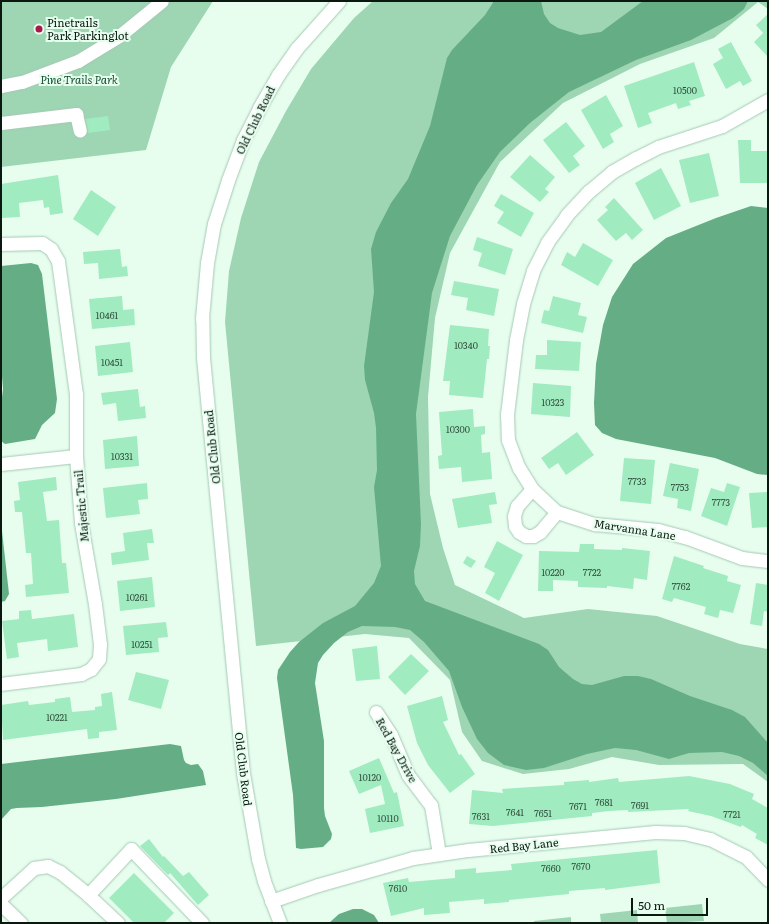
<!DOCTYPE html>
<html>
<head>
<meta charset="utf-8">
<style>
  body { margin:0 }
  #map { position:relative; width:769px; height:924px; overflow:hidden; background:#e7feef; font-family:Literata,serif }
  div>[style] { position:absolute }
  .green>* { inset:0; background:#9ed6b4 }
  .water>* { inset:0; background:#65ae85 }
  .building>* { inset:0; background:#a0ebbf }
  .roads { filter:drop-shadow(0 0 1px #a5c9b3) drop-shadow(0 0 1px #a5c9b3) }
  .minor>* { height:13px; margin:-6.5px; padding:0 6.5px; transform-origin:6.5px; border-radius:6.5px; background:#fff }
  .dots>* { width:11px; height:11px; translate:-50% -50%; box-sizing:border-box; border:2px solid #e7feef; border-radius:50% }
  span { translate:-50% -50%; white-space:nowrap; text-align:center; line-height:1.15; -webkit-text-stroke:4px #e7feef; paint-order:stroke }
  .number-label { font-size:9px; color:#304d3c }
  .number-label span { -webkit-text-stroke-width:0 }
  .poi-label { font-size:11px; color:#0b1810 }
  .left { translate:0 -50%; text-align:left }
  .park-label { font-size:11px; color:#124c30; font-style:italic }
  .street-label { font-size:11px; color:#0b1810 }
  .frame { position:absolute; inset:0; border:2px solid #0b1810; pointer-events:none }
  .scale { position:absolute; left:631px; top:898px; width:77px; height:18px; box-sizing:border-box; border:2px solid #0b1810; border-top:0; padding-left:5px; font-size:12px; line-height:14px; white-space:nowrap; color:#0b1810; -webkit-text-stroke:3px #e7feef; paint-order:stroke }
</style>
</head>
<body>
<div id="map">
  <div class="green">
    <i style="clip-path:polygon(1px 1px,213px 1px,171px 67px,146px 150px,1px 167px)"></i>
    <i style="clip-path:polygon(373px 1px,768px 1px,768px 9px,758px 2px,714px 38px,640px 64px,563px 103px,500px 162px,450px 253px,435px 318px,428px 397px,430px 494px,443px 548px,455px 585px,524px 618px,588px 609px,657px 616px,740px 644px,768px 649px,768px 782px,743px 764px,659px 765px,612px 757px,569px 769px,523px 774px,482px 761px,462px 732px,450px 680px,409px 638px,365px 634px,256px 646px,225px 322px,229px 271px,241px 218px,259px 162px,286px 111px,311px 69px,354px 18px)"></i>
    <i style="clip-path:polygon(702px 904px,704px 921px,667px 923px,665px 908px)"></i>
    <i style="clip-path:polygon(637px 910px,638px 923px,601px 923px,600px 914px)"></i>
    <i style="clip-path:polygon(571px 917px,571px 923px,534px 923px,534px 921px)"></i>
  </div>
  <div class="water">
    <i style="clip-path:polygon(494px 1px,541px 1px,544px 14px,550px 23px,558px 28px,580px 35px,601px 32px,643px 1px,748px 1px,744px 9px,733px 18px,691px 40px,636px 60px,569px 92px,530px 123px,500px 152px,477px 185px,450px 236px,432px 293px,416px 414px,421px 524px,420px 546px,414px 571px,415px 584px,425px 601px,539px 644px,548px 650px,559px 667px,573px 679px,582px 684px,592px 685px,624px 676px,638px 676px,651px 679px,690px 696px,732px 710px,745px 717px,768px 743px,768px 776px,753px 763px,739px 756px,722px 752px,689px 753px,669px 759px,636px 750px,615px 748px,587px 754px,544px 768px,526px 770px,504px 765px,488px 753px,477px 739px,462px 707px,449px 671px,424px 642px,410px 630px,395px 627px,362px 626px,348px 632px,334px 643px,323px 655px,318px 663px,315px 683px,324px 741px,324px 808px,325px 816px,332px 834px,331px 839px,323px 847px,301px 849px,296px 848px,293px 795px,277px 678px,278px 670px,290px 652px,299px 642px,323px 623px,355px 606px,374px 583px,381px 566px,374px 487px,377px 470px,376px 428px,374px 413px,365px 380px,364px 366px,374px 292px,371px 249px,376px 232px,391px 203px,408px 179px,430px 126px,447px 58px,452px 50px,485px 15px)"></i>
    <i style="clip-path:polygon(751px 206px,768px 208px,768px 475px,757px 474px,715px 458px,616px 439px,602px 433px,595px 425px,594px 403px,596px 364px,603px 325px,612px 297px,633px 264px,666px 238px,716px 218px)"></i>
    <i style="clip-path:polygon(31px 263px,38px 265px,42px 274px,57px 399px,55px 413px,42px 425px,35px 439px,5px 444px,1px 441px,1px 405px,3px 389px,1px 364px,1px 266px)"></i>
    <i style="clip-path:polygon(1px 522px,9px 594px,5px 601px,1px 602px)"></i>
    <i style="clip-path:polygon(170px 744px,181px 746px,184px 760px,186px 763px,191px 765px,198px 764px,203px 771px,206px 785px,116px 799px,42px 807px,17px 808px,11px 809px,1px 820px,1px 764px)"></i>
    <i style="clip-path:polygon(353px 909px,362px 909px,374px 915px,379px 923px,329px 923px,339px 914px)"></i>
  </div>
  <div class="building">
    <i style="clip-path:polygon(768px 14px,768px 57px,754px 42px,763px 33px,756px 25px)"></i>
    <i style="clip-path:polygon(731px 42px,752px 81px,743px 86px,740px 81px,726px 89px,713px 64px,723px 58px,718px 49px)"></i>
    <i style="clip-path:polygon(694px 62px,705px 96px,689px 101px,691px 105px,678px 109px,676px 103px,648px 113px,652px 123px,638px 128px,624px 86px)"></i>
    <i style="clip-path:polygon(606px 95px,623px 126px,610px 134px,614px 142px,603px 149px,581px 110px)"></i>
    <i style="clip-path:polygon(108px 116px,110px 130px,88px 133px,85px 119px)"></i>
    <i style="clip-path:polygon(566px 122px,585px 146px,573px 156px,580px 165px,569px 173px,543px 140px)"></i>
    <i style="clip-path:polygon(738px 140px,751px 140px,751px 151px,768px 151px,768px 183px,740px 183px)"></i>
    <i style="clip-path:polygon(709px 153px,719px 196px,690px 203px,679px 160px)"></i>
    <i style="clip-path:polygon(530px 155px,555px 177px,545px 189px,549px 192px,540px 202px,510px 177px)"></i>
    <i style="clip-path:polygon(661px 168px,681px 206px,654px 220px,635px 183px)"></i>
    <i style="clip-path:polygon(58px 175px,63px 213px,50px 215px,49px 207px,44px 208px,43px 200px,19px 203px,20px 217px,1px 218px,1px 184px)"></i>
    <i style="clip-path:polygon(91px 190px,116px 207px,98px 236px,73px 219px)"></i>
    <i style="clip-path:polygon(501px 194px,534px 213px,521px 237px,497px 223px,504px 212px,494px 206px)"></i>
    <i style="clip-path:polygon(614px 198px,643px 230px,632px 240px,626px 233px,616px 241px,597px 220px,608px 210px,605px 207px)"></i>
    <i style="clip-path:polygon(477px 237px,513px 249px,505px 275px,478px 266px,482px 253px,473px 250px)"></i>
    <i style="clip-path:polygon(583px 243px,613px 260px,598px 286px,561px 265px,567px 252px,575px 257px)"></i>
    <i style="clip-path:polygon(120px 249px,122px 267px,127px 266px,128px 276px,99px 279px,98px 263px,84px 264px,83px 252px)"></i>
    <i style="clip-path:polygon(454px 281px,499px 289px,494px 316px,466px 310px,468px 298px,451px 295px)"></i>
    <i style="clip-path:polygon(122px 296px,123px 310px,134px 309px,135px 325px,92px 329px,89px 299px)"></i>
    <i style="clip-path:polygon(553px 296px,581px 303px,578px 315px,587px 317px,583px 333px,541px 323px,544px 310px,549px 311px)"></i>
    <i style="clip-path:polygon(450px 325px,489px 329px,488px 346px,490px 346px,489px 359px,487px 359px,483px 398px,449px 395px,450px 381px,443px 381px)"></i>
    <i style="clip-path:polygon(547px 340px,581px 342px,579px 371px,535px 369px,536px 355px,547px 355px)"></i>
    <i style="clip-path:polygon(130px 342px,133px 372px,98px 376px,95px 346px)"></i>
    <i style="clip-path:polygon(533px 383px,571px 386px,570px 417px,531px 414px)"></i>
    <i style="clip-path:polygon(138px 389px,140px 407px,145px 406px,146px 418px,118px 421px,116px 403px,103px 405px,101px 393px)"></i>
    <i style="clip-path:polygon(473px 409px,474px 427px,485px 426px,485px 434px,481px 435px,482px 453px,490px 452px,492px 479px,462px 482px,461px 467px,439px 469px,438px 456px,442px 455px,439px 412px)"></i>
    <i style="clip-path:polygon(577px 432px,594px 455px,566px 475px,558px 463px,549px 469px,541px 458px)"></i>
    <i style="clip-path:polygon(137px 436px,139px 466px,105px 469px,103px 440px)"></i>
    <i style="clip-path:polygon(624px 458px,655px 460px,651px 504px,620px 501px)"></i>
    <i style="clip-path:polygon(670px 463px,699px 469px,691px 511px,677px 508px,678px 499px,663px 496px)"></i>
    <i style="clip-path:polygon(56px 477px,57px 490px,43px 492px,47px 521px,59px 520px,62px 563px,66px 563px,69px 593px,26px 597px,25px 585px,33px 584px,31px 553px,26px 553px,22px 512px,15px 512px,14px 501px,20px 500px,18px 482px)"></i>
    <i style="clip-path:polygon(147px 483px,148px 499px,138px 500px,140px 514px,106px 518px,103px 488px)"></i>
    <i style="clip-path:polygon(727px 483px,740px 487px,727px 526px,701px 516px,711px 488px,724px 492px)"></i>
    <i style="clip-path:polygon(495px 492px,497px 504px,489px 505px,492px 523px,458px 528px,452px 499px)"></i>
    <i style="clip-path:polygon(768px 492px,768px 527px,752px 528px,749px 493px)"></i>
    <i style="clip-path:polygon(152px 529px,154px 543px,147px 543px,149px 560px,112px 565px,111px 553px,125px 551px,123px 533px)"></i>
    <i style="clip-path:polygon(497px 541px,523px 555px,499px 601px,485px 593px,495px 573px,484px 567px)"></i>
    <i style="clip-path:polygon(580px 544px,594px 544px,594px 549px,622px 550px,622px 548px,650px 551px,647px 580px,634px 578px,633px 589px,607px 586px,607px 588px,578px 587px,578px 581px,553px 580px,553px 591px,538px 591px,539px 551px,579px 552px)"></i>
    <i style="clip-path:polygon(467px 556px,476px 561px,471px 568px,463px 563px)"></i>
    <i style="clip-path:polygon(674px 556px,704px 566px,703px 568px,728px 576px,727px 581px,741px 585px,733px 613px,720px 610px,718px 618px,704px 614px,706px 607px,674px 598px,672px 602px,662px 599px)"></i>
    <i style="clip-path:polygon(152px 577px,155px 607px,120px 611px,117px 581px)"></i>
    <i style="clip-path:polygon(756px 583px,768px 585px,768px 612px,764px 611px,762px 626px,750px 624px)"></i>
    <i style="clip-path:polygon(31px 610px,32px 619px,74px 614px,78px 647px,48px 651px,47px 639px,17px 643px,19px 657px,7px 659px,2px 621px,19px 619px,19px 611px)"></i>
    <i style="clip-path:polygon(166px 622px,168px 637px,158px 638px,159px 652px,126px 655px,123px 626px)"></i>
    <i style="clip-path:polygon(377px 646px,380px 679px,356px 681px,352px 649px)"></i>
    <i style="clip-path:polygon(411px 654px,429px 671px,405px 695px,388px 677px)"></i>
    <i style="clip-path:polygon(136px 672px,169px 680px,161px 709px,128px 700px)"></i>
    <i style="clip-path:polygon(112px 692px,117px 730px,99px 732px,99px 738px,88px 739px,87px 729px,3px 740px,1px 705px,28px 701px,29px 705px,55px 702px,55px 699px,70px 697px,72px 712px,95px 710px,95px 707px,102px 706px,101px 694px)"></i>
    <i style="clip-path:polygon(442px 696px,448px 720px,443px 722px,459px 755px,461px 754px,475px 774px,450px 793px,428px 765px,417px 743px,407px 706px)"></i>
    <i style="clip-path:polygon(379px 758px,394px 793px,397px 792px,404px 826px,370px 833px,365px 809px,385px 804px,381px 785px,359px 794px,349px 771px)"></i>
    <i style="clip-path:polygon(689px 776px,730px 784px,754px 794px,752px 799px,768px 808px,768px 845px,755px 838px,757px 834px,742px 825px,741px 827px,711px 816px,688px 811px,689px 809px,628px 812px,628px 810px,609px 811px,592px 813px,592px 816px,493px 826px,469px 824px,472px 790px,503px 793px,502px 789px,564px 785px,564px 782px,589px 780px,589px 782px,618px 778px,619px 782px)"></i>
    <i style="clip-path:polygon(149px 839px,163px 857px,164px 856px,183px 876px,189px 872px,209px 895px,198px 905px,170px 873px,168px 875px,140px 846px)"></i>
    <i style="clip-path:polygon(657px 850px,660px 883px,605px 890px,605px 888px,569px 891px,569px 894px,509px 900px,509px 902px,484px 904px,484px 899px,449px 902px,450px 913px,424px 915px,424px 908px,391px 916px,383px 883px,408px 878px,409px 882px,455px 878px,455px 870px,476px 868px,476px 873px,512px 870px,511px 864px)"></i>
    <i style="clip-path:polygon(134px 873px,174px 913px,164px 923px,134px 923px,109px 898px)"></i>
  </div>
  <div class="roads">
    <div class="minor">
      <i style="left:1px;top:86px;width:21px;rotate:-11deg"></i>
      <i style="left:22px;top:82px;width:60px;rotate:-20.6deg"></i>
      <i style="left:78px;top:61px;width:48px;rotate:-31.4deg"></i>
      <i style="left:119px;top:36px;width:55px;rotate:-39.1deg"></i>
      <i style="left:768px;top:100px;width:53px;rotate:150.5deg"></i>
      <i style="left:722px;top:126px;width:67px;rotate:161.8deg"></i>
      <i style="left:658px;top:147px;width:25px;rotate:153deg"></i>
      <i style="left:636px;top:158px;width:28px;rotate:150deg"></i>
      <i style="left:612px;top:172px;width:30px;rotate:140deg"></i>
      <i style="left:589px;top:191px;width:33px;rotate:133deg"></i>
      <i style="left:567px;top:215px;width:34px;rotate:126deg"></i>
      <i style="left:547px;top:243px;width:31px;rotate:117deg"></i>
      <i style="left:533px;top:271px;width:34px;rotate:107deg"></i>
      <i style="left:523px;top:304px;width:37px;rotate:101deg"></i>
      <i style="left:516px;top:340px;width:75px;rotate:96.9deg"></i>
      <i style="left:507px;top:414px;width:26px;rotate:88deg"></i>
      <i style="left:508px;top:440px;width:30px;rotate:69deg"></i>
      <i style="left:519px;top:468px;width:25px;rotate:58deg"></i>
      <i style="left:532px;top:489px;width:34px;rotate:43deg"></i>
      <i style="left:557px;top:512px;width:40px;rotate:18deg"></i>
      <i style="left:595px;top:524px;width:63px;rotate:5.4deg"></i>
      <i style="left:658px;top:530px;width:28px;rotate:15deg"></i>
      <i style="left:685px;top:537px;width:61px;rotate:20.2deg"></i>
      <i style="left:742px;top:558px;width:26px;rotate:7deg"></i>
      <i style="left:1px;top:123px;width:76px;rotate:-6.8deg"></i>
      <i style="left:76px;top:114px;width:17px;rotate:77deg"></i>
      <i style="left:1px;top:244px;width:41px;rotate:-1.4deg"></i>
      <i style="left:42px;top:243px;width:11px;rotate:34deg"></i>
      <i style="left:51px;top:249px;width:14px;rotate:60deg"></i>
      <i style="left:58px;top:261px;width:134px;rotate:82.3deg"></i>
      <i style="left:76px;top:394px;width:62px;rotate:90deg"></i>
      <i style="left:76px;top:456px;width:67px;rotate:85.7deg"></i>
      <i style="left:81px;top:523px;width:82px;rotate:80.2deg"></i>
      <i style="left:95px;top:604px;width:40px;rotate:82.9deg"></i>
      <i style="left:100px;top:644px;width:15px;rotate:94deg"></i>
      <i style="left:99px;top:659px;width:13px;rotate:129deg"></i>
      <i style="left:91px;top:669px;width:11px;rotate:153deg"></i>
      <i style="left:81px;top:674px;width:81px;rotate:172.9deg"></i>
      <i style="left:1px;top:464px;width:75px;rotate:-6.1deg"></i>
      <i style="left:532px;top:489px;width:23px;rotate:131deg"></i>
      <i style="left:517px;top:506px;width:10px;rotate:107deg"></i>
      <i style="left:514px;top:516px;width:10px;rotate:84deg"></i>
      <i style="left:515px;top:526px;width:7px;rotate:56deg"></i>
      <i style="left:519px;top:532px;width:8px;rotate:30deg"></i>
      <i style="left:526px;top:536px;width:7px"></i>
      <i style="left:533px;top:536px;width:8px;rotate:-30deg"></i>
      <i style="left:540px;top:532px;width:26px;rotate:-50deg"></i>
      <i style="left:376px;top:712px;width:27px;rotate:57deg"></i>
      <i style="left:391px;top:735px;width:43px;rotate:67deg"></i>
      <i style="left:408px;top:775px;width:38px;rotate:53deg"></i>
      <i style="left:431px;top:805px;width:50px;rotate:80.7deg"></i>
      <i style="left:88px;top:895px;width:63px;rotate:-46.9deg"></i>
      <i style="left:131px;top:849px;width:103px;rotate:46.2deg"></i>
      <i style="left:1px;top:898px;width:45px;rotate:-42.3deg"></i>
      <i style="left:34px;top:868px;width:14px;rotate:-8deg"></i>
      <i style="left:48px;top:866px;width:13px;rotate:27deg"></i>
      <i style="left:60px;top:872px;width:36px;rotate:39deg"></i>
      <i style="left:88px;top:895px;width:41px;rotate:43deg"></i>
      <i style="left:271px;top:901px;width:50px;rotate:-18.8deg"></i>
      <i style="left:318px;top:885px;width:99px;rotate:-15.9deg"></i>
      <i style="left:413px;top:858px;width:56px;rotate:-8.3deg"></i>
      <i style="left:468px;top:850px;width:188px;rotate:-5.5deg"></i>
      <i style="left:655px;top:832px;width:29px;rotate:2deg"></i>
      <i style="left:684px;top:833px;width:27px;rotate:13deg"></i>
      <i style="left:710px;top:839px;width:40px;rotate:26.6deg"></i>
      <i style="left:746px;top:857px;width:32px;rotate:46deg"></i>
      <i style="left:1px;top:904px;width:28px;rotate:44deg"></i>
      <i style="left:280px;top:923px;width:45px;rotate:-110.9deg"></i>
      <i style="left:264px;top:881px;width:23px;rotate:-105deg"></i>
      <i style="left:258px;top:859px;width:87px;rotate:-99.9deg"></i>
      <i style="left:243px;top:773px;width:418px;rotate:-95.5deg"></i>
      <i style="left:203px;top:357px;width:39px;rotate:-91deg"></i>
      <i style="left:202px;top:318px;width:55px;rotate:-84.8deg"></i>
      <i style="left:207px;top:263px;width:40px;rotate:-80deg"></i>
      <i style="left:214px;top:224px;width:46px;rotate:-72.3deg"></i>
      <i style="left:228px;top:180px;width:43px;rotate:-69.4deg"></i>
      <i style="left:243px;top:140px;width:36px;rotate:-63deg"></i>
      <i style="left:259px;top:108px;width:38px;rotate:-60deg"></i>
      <i style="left:278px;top:75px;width:33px;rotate:-55deg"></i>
      <i style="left:297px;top:48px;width:63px;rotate:-48.2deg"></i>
    </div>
  </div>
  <div class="dots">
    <i style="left:39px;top:29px;background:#aa174b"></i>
  </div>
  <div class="number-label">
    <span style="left:685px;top:90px">10500</span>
    <span style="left:107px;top:315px">10461</span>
    <span style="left:466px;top:345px">10340</span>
    <span style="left:112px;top:362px">10451</span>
    <span style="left:553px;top:402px">10323</span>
    <span style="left:458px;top:429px">10300</span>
    <span style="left:122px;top:456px">10331</span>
    <span style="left:637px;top:481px">7733</span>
    <span style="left:680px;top:487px">7753</span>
    <span style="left:721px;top:502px">7773</span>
    <span style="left:553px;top:572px">10220</span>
    <span style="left:592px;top:572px">7722</span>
    <span style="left:681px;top:586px">7762</span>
    <span style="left:137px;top:597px">10261</span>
    <span style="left:142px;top:644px">10251</span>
    <span style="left:57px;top:717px">10221</span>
    <span style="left:370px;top:777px">10120</span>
    <span style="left:604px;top:802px">7681</span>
    <span style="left:640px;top:805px">7691</span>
    <span style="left:578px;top:806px">7671</span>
    <span style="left:515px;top:812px">7641</span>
    <span style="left:543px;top:813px">7651</span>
    <span style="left:732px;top:814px">7721</span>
    <span style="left:481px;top:816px">7631</span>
    <span style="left:388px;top:818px">10110</span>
    <span style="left:581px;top:866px">7670</span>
    <span style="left:551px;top:868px">7660</span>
    <span style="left:398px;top:888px">7610</span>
  </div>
  <div class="poi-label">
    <span class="left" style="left:47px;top:29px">Pinetrails<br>Park Parkinglot</span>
  </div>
  <div class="park-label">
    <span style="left:79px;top:79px">Pine Trails Park</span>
  </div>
  <div class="street-label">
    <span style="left:255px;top:120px;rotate:-64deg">Old Club Road</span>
    <span style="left:212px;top:447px;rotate:-96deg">Old Club Road</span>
    <span style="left:81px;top:506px;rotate:-95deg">Majestic Trail</span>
    <span style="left:635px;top:529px;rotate:9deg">Marvanna Lane</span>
    <span style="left:397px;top:750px;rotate:61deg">Red Bay Drive</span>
    <span style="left:244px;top:769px;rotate:83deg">Old Club Road</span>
    <span style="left:524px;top:845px;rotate:-6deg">Red Bay Lane</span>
  </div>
  <div class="frame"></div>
  <div class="scale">50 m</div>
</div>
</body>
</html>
